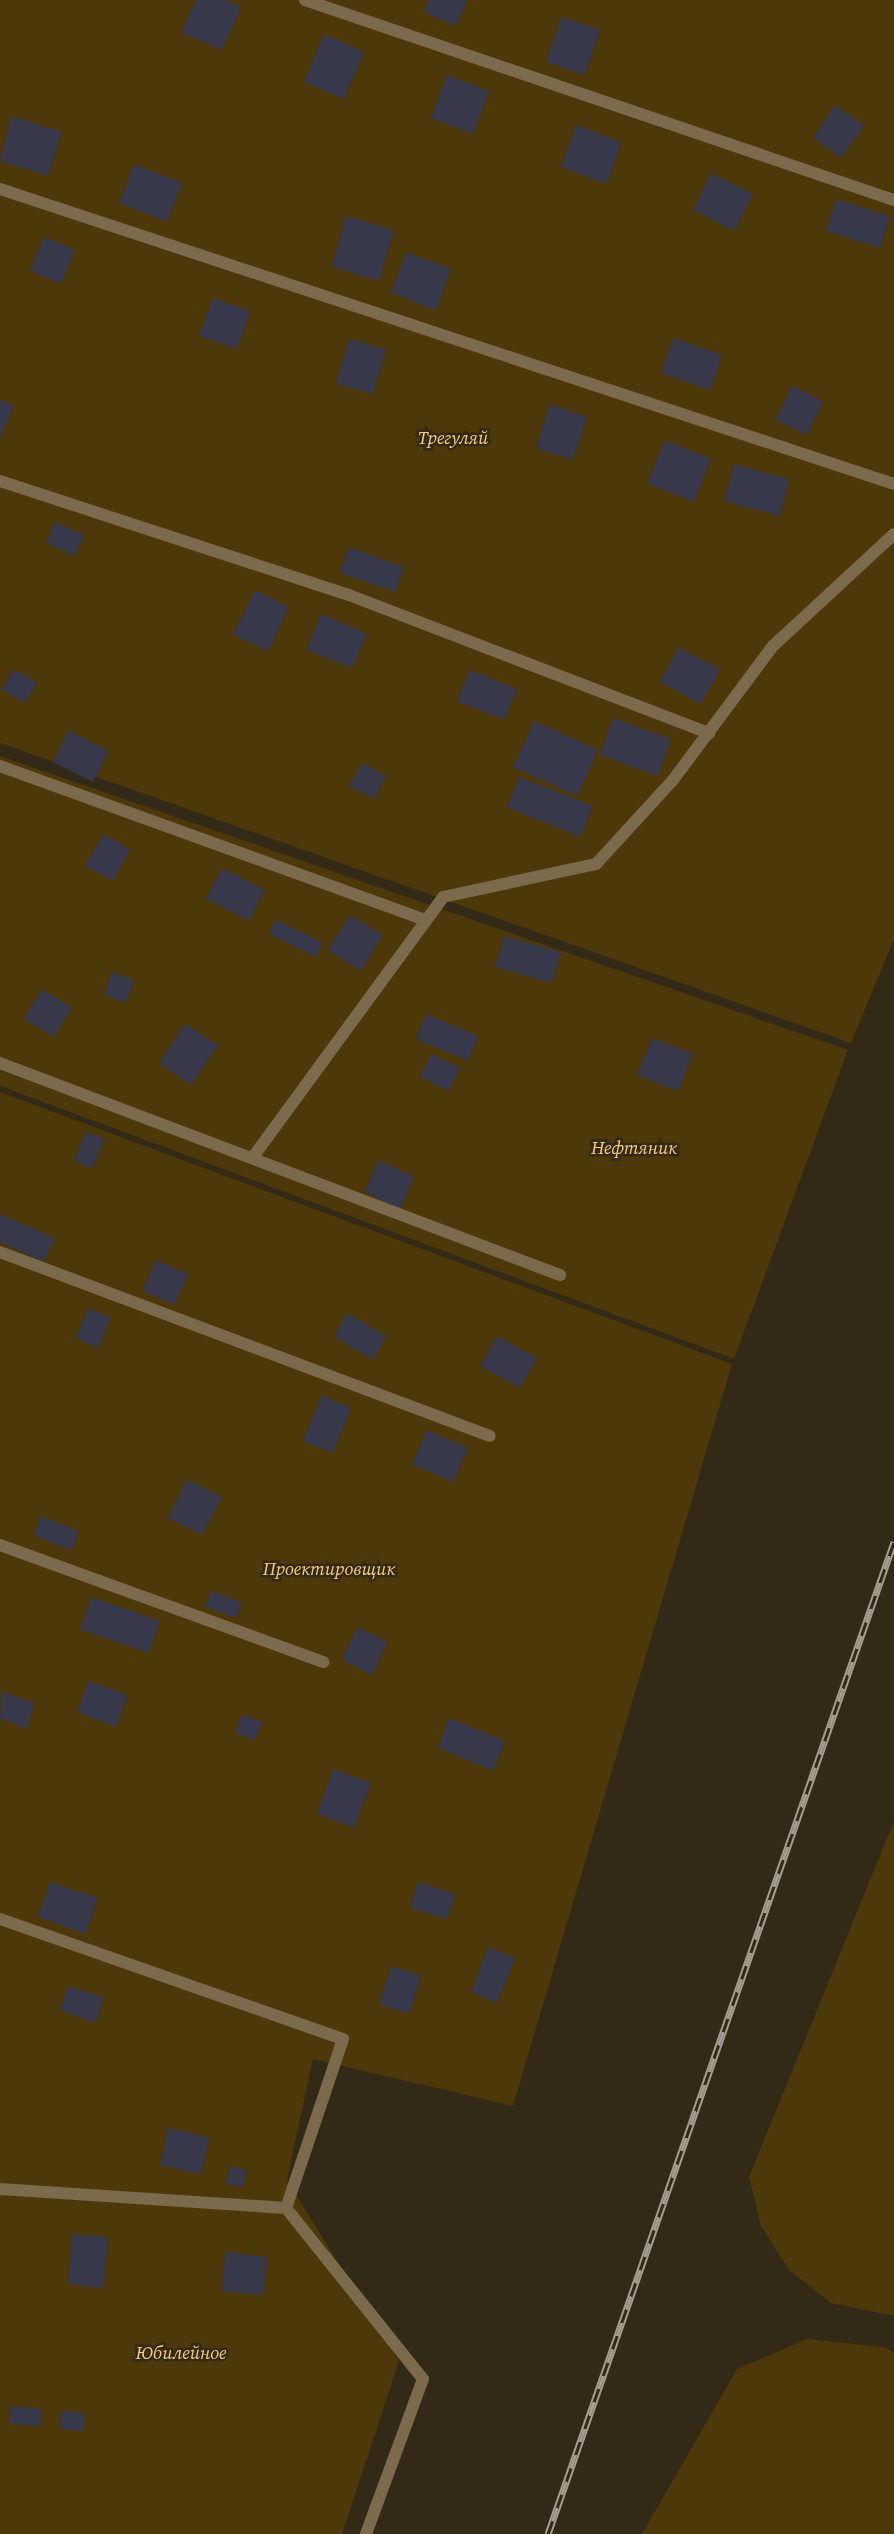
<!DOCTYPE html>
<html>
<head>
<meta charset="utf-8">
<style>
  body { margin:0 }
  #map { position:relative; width:894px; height:2534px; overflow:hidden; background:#332917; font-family:"Source Serif 4",serif }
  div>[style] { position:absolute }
  .green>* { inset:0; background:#4c3809 }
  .building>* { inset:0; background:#38384b }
  .lane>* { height:12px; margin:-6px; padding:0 6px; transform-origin:6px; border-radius:6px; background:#7b6a4b }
  .street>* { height:12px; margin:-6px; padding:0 6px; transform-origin:6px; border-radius:6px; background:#7b6a4b }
  .rail>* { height:7px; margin-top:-3.5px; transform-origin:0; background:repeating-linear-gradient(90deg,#332917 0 14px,#a49d90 0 28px); box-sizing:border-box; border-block:2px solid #a49d90 }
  span { translate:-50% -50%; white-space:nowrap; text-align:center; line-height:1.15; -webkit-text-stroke:5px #332917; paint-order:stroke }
  .park-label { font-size:18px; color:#f9ce79; font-style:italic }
</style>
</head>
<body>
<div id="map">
  <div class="green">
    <i style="clip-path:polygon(0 0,894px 0,894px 939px,851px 1043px,0 743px)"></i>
    <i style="clip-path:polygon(0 756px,848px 1050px,734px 1359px,0 1086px)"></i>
    <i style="clip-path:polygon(0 1092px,732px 1364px,513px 2106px,313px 2059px,287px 2180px,399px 2361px,342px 2534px,0 2534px)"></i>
    <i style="clip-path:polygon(894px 1821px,894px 2316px,831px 2303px,789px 2270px,761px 2226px,749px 2177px)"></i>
    <i style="clip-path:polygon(807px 2339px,883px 2347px,894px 2352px,894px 2534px,642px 2534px,737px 2369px)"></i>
  </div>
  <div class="building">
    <i style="clip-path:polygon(196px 0,225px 0,241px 7px,222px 50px,181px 33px)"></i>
    <i style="clip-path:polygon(429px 0,467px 0,456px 26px,424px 12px)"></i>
    <i style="clip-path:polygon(561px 17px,600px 30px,585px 75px,546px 62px)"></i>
    <i style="clip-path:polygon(324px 34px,364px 52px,344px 99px,304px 82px)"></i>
    <i style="clip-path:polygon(447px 75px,489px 91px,473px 134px,431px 118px)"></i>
    <i style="clip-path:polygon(835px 105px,864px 126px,841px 158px,813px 138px)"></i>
    <i style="clip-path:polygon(11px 116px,62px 132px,48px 176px,0 161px)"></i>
    <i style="clip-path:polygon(576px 125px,621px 142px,607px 184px,561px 167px)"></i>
    <i style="clip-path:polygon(134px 164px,182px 183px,167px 222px,119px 203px)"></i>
    <i style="clip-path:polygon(711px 173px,753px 194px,734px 231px,693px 210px)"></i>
    <i style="clip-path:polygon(836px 199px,890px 216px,880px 248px,826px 231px)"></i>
    <i style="clip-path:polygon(346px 216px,394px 230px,379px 281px,332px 267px)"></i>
    <i style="clip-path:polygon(44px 237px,75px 250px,61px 284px,30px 271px)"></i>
    <i style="clip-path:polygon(406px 252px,451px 269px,436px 310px,391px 293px)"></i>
    <i style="clip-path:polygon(213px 298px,250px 311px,237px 349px,199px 336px)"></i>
    <i style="clip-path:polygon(673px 338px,722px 355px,710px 390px,661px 373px)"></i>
    <i style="clip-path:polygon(349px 339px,386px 349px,373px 394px,336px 384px)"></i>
    <i style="clip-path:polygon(792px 386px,823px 401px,807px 435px,775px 420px)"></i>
    <i style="clip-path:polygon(0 400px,14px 405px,0 439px)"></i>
    <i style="clip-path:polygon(550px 404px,587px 417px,573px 460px,536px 448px)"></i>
    <i style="clip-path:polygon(665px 440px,711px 459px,694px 502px,647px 483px)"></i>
    <i style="clip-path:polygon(734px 464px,789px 479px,780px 516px,724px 501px)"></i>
    <i style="clip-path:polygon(55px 522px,84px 535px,75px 556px,46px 543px)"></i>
    <i style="clip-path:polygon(349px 547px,404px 567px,395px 592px,340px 573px)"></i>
    <i style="clip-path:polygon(255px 590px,289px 607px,268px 651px,233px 635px)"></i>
    <i style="clip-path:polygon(321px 614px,367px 634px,352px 668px,306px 650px)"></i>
    <i style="clip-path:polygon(678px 647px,720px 669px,701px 704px,660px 682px)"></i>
    <i style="clip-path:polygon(13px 669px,37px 682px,25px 703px,2px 690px)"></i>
    <i style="clip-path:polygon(470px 670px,517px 689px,504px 720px,457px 701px)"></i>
    <i style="clip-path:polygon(613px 718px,671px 739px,658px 776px,600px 755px)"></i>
    <i style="clip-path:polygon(534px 721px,598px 750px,577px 796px,513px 767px)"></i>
    <i style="clip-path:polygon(68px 730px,109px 751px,93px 782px,53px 762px)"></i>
    <i style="clip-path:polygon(362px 763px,386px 776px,374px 799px,349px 786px)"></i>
    <i style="clip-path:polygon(519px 777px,593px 806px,580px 837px,507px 807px)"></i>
    <i style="clip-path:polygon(103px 834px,130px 849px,113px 881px,85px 866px)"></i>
    <i style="clip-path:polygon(222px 868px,265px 890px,249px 921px,206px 899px)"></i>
    <i style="clip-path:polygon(350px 915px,383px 935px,361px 971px,328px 950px)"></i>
    <i style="clip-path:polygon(276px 920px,323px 943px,316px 957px,269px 934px)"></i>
    <i style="clip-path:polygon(504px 936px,561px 952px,552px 983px,495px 967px)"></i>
    <i style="clip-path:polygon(112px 972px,134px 980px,126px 1003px,104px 995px)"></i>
    <i style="clip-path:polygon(42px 989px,72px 1008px,54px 1037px,24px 1019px)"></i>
    <i style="clip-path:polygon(426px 1014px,478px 1036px,468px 1061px,416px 1039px)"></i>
    <i style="clip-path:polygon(185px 1024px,218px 1045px,191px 1085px,159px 1063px)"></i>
    <i style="clip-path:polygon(652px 1038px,693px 1054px,678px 1091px,637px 1075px)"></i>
    <i style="clip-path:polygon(431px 1054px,460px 1068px,449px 1091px,420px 1077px)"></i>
    <i style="clip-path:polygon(86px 1131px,104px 1139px,92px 1169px,74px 1161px)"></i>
    <i style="clip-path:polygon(379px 1160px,414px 1177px,400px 1209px,364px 1192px)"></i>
    <i style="clip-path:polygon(0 1214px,55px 1238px,44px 1262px,0 1242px)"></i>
    <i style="clip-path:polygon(156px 1260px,188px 1274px,175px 1305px,142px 1291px)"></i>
    <i style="clip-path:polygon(89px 1308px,111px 1318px,98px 1348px,75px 1338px)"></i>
    <i style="clip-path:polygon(347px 1313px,386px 1336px,373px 1360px,334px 1337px)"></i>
    <i style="clip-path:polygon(497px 1336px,537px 1358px,520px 1388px,480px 1366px)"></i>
    <i style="clip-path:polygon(322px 1395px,351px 1408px,333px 1453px,303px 1441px)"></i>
    <i style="clip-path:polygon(427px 1430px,468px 1448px,453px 1482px,412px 1464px)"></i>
    <i style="clip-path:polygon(187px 1479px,222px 1497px,202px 1535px,168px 1518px)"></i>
    <i style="clip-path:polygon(41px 1516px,79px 1531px,71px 1551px,34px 1535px)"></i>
    <i style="clip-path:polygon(211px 1591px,242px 1603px,236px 1618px,205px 1607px)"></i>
    <i style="clip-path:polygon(91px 1597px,160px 1621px,149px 1653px,80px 1629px)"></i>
    <i style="clip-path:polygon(357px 1627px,388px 1642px,372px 1675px,342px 1660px)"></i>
    <i style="clip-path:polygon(88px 1681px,128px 1695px,116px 1727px,77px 1712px)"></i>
    <i style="clip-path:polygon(2px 1691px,35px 1704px,26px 1729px,0 1718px)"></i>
    <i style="clip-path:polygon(242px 1714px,262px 1722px,255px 1740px,235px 1733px)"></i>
    <i style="clip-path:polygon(449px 1718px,505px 1741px,493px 1771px,438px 1748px)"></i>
    <i style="clip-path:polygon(333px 1769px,371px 1783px,354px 1828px,317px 1814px)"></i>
    <i style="clip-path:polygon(50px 1882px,98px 1898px,85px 1934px,38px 1917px)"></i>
    <i style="clip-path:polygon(418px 1882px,455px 1894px,447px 1919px,410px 1908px)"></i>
    <i style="clip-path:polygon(488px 1947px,515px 1958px,497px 2003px,471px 1992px)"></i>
    <i style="clip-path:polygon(391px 1966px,421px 1976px,409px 2014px,379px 2004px)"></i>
    <i style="clip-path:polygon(68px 1986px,104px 1998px,95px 2023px,60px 2010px)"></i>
    <i style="clip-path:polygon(168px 2128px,209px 2138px,201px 2174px,160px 2165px)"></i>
    <i style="clip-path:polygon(230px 2166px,247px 2170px,243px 2188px,226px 2184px)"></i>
    <i style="clip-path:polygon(72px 2234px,108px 2237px,103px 2288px,68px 2284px)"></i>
    <i style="clip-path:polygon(225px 2252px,267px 2257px,263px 2295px,222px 2291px)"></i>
    <i style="clip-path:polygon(10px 2406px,42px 2409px,41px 2426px,9px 2424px)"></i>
    <i style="clip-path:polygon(61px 2411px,85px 2413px,83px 2431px,60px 2429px)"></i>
  </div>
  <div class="lane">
    <i style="left:0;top:1063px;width:599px;rotate:20.74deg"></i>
    <i style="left:286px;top:2208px;width:219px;rotate:51.3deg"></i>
    <i style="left:423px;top:2379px;width:165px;rotate:110.2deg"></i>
  </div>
  <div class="street">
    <i style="left:305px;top:0;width:622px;rotate:18.76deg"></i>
    <i style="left:0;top:189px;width:941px;rotate:18.26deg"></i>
    <i style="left:0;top:481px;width:367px;rotate:18.1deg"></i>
    <i style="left:349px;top:595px;width:386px;rotate:21deg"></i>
    <i style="left:0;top:766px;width:452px;rotate:19.9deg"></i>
    <i style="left:253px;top:1157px;width:322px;rotate:-53.8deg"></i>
    <i style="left:443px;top:897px;width:157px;rotate:-12.2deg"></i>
    <i style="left:596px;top:864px;width:114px;rotate:-47.5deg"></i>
    <i style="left:673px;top:780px;width:167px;rotate:-53.3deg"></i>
    <i style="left:773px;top:646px;width:165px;rotate:-42.8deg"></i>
    <i style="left:0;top:1252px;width:523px;rotate:20.58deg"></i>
    <i style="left:0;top:1545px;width:344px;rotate:19.9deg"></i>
    <i style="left:0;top:1919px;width:363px;rotate:19.3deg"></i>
    <i style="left:343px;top:2039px;width:178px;rotate:108.6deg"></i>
    <i style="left:286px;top:2208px;width:287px;rotate:-176.2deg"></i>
  </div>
  <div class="rail">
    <i style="left:548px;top:2534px;width:1051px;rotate:-70.77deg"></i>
  </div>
  <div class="park-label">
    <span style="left:453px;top:438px">Трегуляй</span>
    <span style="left:634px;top:1148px">Нефтяник</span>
    <span style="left:329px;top:1569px">Проектировщик</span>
    <span style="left:181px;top:2353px">Юбилейное</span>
  </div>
</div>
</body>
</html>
